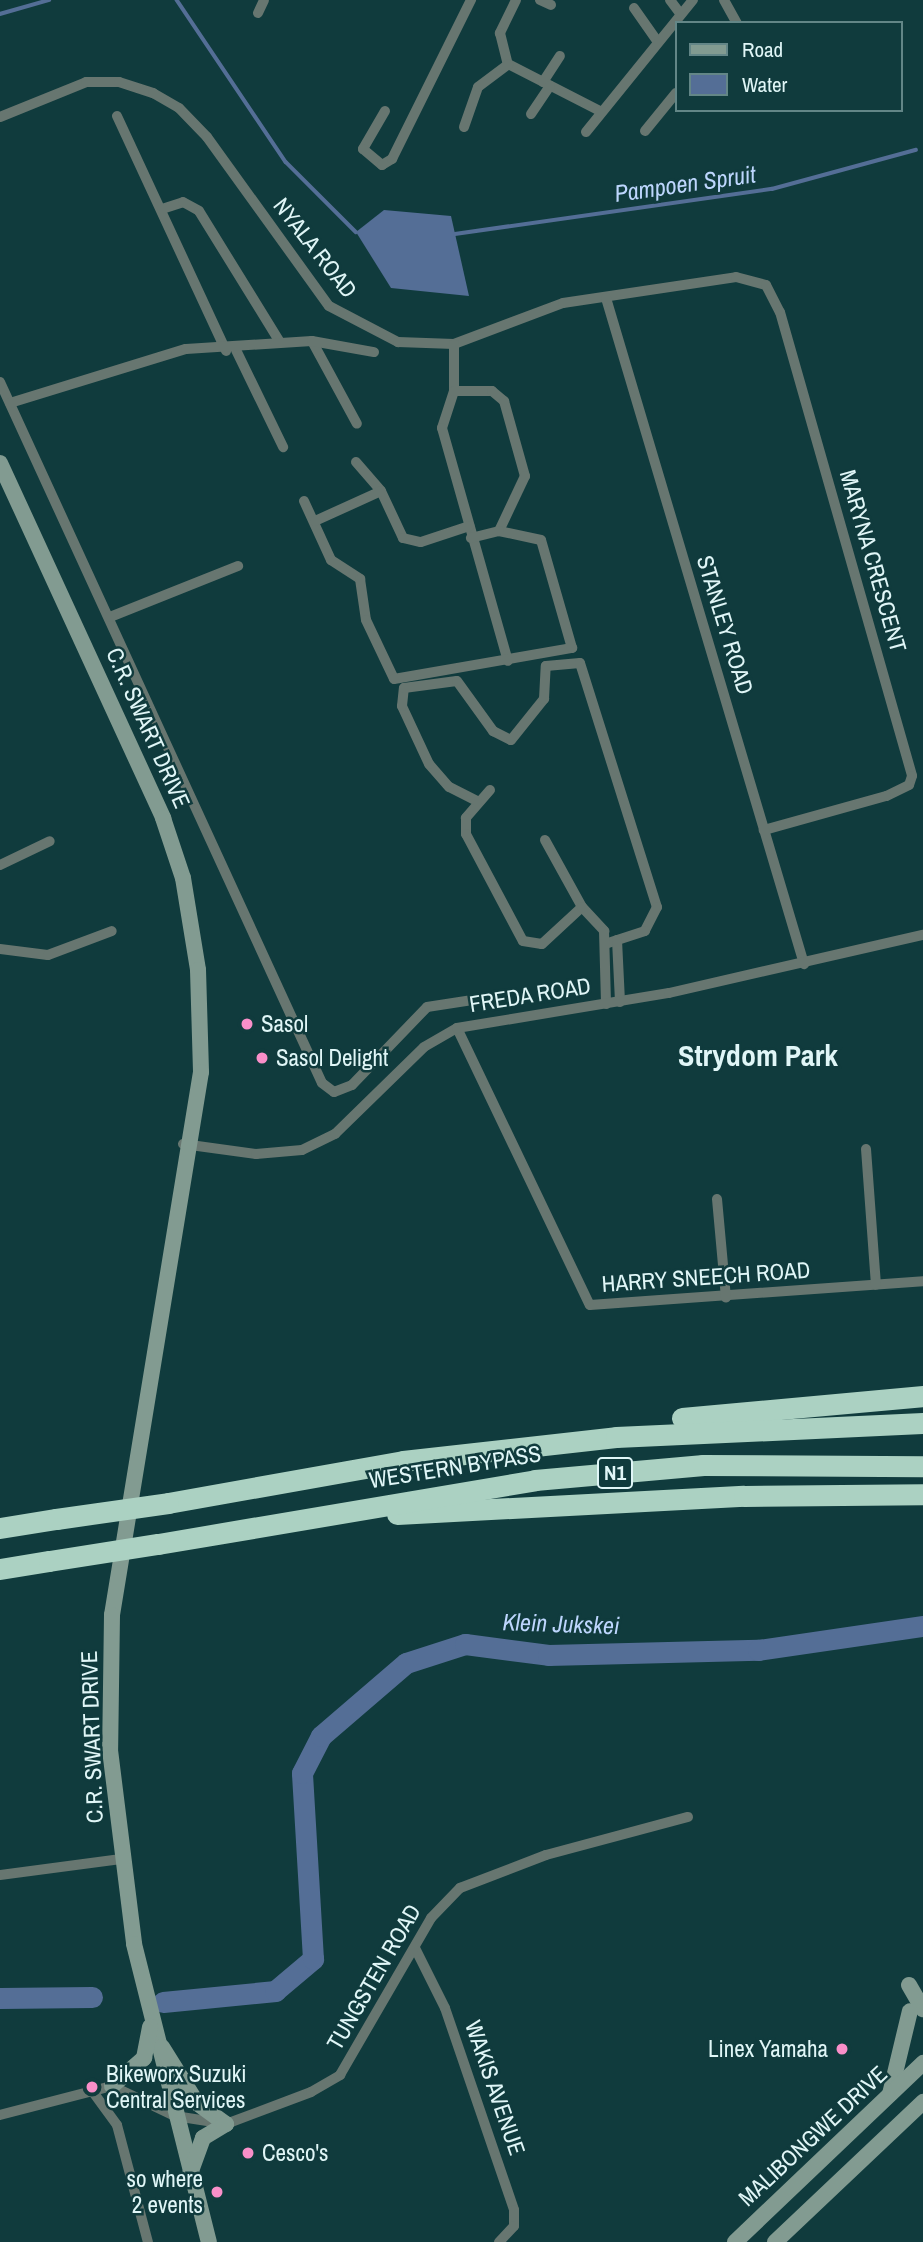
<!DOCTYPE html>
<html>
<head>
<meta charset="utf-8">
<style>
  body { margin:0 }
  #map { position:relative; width:923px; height:2242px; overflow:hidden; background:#103b3d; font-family:"Archivo Narrow",sans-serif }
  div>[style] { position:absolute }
  .water>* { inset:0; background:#546e96 }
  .stream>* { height:3.5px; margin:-1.75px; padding:0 1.75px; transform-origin:1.75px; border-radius:1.75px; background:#546e96 }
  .river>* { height:21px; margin:-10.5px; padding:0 10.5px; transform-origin:10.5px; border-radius:10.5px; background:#546e96 }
  .street>* { height:10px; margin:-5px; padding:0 5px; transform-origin:5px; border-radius:5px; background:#677670 }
  .secondary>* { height:16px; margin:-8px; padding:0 8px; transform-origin:8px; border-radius:8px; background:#829b91 }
  .highway>* { height:21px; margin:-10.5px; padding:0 10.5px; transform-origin:10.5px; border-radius:10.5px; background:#abd1c2 }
  .highway-bridge>* { height:21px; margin:-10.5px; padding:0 10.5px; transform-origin:10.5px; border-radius:10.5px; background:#abd1c2 }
  .dots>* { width:19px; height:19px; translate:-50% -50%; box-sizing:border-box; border:4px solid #103b3d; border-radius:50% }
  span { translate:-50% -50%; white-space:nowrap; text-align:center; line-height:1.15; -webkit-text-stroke:5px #103b3d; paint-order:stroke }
  .shield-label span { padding:2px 5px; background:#103b3d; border:2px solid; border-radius:5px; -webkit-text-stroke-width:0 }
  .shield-label { font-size:21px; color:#e0f6f7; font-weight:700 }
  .street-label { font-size:23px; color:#e0f6f7 }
  .poi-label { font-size:23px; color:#e0f6f7 }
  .left { translate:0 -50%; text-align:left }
  .right { translate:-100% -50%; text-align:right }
  .water-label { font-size:24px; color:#bdd6fd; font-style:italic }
  .district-label { font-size:30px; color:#e0f6f7; font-weight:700 }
  .legend { position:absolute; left:675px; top:21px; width:228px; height:91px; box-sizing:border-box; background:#103b3d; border:2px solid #638687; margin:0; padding:9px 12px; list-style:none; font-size:21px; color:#e0f6f7 }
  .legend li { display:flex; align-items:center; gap:14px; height:35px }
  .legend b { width:35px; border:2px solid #638687 }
</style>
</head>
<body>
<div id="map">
  <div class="water">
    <i style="clip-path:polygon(384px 210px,451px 216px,469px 296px,391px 288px,356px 232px)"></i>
  </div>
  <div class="stream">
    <i style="left:177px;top:0;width:195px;rotate:56.1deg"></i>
    <i style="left:286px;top:162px;width:99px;rotate:45deg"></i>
    <i style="left:0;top:14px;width:51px;rotate:-15.9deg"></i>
    <i style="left:455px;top:234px;width:320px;rotate:-8.1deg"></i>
    <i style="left:772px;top:189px;width:149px;rotate:-15.2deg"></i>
  </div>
  <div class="river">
    <i style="left:0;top:1998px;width:92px;rotate:-0.6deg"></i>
    <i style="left:163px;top:2002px;width:113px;rotate:-5.6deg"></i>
    <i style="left:275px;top:1991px;width:50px;rotate:-40.1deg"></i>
    <i style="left:313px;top:1959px;width:186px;rotate:-93.4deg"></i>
    <i style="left:302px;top:1773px;width:42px;rotate:-62.8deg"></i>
    <i style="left:321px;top:1736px;width:112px;rotate:-40.7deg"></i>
    <i style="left:406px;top:1663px;width:62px;rotate:-17.9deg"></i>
    <i style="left:465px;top:1644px;width:84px;rotate:7.5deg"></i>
    <i style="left:548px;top:1655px;width:210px;rotate:-1.4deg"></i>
    <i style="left:758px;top:1650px;width:167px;rotate:-8.3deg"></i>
  </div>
  <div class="street">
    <i style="left:516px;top:0;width:37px;rotate:116deg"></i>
    <i style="left:500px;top:33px;width:32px;rotate:76deg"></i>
    <i style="left:508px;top:64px;width:103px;rotate:27.1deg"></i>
    <i style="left:540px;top:0;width:12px;rotate:24deg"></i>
    <i style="left:670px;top:0;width:15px;rotate:53deg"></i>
    <i style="left:724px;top:0;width:26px;rotate:61deg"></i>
    <i style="left:634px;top:8px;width:39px;rotate:55deg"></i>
    <i style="left:258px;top:13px;width:14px;rotate:-65deg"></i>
    <i style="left:543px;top:82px;width:31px;rotate:-57deg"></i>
    <i style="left:385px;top:111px;width:44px;rotate:120.1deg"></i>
    <i style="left:363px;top:149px;width:25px;rotate:40deg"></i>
    <i style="left:382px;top:165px;width:12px;rotate:-31deg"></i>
    <i style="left:392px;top:159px;width:178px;rotate:-63.6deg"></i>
    <i style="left:531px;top:114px;width:34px;rotate:-56deg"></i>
    <i style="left:117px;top:116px;width:259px;rotate:65.1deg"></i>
    <i style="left:0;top:117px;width:93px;rotate:-22.1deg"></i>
    <i style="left:86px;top:82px;width:33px"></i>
    <i style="left:119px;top:82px;width:36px;rotate:18deg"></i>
    <i style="left:153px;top:93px;width:30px;rotate:30deg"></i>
    <i style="left:179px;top:108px;width:40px;rotate:46deg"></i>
    <i style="left:207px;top:137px;width:208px;rotate:54.2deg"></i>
    <i style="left:329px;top:306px;width:78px;rotate:27.6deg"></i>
    <i style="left:398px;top:342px;width:56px;rotate:2deg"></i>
    <i style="left:454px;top:344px;width:116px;rotate:-20.6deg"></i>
    <i style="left:563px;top:303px;width:175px;rotate:-8.5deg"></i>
    <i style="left:736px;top:277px;width:31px;rotate:15deg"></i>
    <i style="left:766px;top:285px;width:30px;rotate:63deg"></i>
    <i style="left:780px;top:312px;width:482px;rotate:74.1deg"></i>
    <i style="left:912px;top:776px;width:9px;rotate:108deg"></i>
    <i style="left:909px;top:785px;width:25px;rotate:154deg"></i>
    <i style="left:886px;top:796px;width:127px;rotate:164.4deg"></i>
    <i style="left:464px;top:127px;width:42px;rotate:-70.7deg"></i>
    <i style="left:478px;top:87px;width:38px;rotate:-37deg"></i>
    <i style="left:645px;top:131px;width:49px;rotate:-50.8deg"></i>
    <i style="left:586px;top:132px;width:170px;rotate:-51deg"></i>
    <i style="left:162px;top:209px;width:22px;rotate:-18deg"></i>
    <i style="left:183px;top:202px;width:18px;rotate:29deg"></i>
    <i style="left:199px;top:211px;width:154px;rotate:58.3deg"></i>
    <i style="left:606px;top:298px;width:695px;rotate:73.44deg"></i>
    <i style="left:312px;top:341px;width:94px;rotate:61.5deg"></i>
    <i style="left:454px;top:344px;width:47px;rotate:90deg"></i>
    <i style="left:454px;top:391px;width:39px;rotate:108deg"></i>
    <i style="left:442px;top:428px;width:242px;rotate:74.2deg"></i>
    <i style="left:236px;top:350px;width:108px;rotate:64.1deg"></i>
    <i style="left:0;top:382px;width:771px;rotate:65.33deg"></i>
    <i style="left:322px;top:1083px;width:15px;rotate:37deg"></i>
    <i style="left:334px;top:1092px;width:19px;rotate:-21deg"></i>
    <i style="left:352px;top:1085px;width:108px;rotate:-46.1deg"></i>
    <i style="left:427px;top:1007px;width:59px;rotate:-8.8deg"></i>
    <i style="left:454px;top:391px;width:38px"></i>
    <i style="left:492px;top:391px;width:16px;rotate:40deg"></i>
    <i style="left:504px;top:401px;width:78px;rotate:74.4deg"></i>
    <i style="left:525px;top:476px;width:61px;rotate:115.3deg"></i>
    <i style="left:10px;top:403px;width:184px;rotate:-17.1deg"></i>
    <i style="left:186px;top:349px;width:126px;rotate:-3.6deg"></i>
    <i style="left:312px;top:341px;width:63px;rotate:10.1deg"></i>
    <i style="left:356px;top:462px;width:38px;rotate:49deg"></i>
    <i style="left:381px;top:491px;width:52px;rotate:64.9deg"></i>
    <i style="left:403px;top:538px;width:18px;rotate:13deg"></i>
    <i style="left:421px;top:542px;width:51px;rotate:-18.4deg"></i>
    <i style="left:304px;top:501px;width:65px;rotate:65.4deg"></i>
    <i style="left:331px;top:560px;width:35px;rotate:33deg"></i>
    <i style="left:360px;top:579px;width:41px;rotate:81.7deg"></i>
    <i style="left:366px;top:620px;width:65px;rotate:64.6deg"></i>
    <i style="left:394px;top:679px;width:181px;rotate:-9.9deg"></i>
    <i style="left:572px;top:648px;width:112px;rotate:-106deg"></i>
    <i style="left:541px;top:540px;width:43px;rotate:-167.9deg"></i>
    <i style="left:499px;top:531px;width:29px;rotate:166deg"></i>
    <i style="left:315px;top:521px;width:72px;rotate:-24.4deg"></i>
    <i style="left:110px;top:617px;width:138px;rotate:-21.7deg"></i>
    <i style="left:490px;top:790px;width:37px;rotate:131deg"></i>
    <i style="left:466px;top:818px;width:16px;rotate:90deg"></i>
    <i style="left:466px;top:834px;width:121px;rotate:62deg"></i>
    <i style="left:523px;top:941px;width:19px;rotate:9deg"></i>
    <i style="left:542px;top:944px;width:54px;rotate:-42.8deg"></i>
    <i style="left:477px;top:801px;width:31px;rotate:-153deg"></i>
    <i style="left:449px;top:787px;width:30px;rotate:-131deg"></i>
    <i style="left:429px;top:764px;width:64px;rotate:-115deg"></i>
    <i style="left:402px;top:706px;width:18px;rotate:-84deg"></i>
    <i style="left:404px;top:688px;width:53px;rotate:-7.5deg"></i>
    <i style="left:457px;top:681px;width:62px;rotate:54.2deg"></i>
    <i style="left:493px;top:731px;width:20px;rotate:27deg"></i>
    <i style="left:511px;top:740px;width:53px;rotate:-51.2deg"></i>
    <i style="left:544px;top:699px;width:33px;rotate:-87deg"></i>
    <i style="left:546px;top:666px;width:34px;rotate:-5deg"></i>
    <i style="left:580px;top:663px;width:256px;rotate:72.5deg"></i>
    <i style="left:657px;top:907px;width:27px;rotate:117deg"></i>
    <i style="left:645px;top:931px;width:42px;rotate:162deg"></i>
    <i style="left:545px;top:840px;width:77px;rotate:61.1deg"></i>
    <i style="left:582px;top:907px;width:33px;rotate:47deg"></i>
    <i style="left:604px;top:931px;width:73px;rotate:88.4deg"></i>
    <i style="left:0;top:865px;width:55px;rotate:-25.6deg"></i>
    <i style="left:617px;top:940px;width:62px;rotate:87.2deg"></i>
    <i style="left:0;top:949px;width:48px;rotate:7.1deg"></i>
    <i style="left:48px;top:955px;width:68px;rotate:-20.6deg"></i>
    <i style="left:457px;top:1028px;width:307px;rotate:64.4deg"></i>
    <i style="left:590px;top:1305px;width:334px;rotate:-4.1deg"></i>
    <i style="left:183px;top:1144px;width:74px;rotate:7.8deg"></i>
    <i style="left:256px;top:1154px;width:46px;rotate:-5deg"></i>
    <i style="left:302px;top:1150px;width:37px;rotate:-26deg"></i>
    <i style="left:335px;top:1134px;width:124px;rotate:-44.3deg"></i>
    <i style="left:424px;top:1047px;width:38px;rotate:-30deg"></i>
    <i style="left:457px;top:1028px;width:215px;rotate:-9.4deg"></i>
    <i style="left:669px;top:993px;width:261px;rotate:-12.9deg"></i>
    <i style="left:866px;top:1149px;width:136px;rotate:85.8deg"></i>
    <i style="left:717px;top:1199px;width:99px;rotate:84.8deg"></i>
    <i style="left:0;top:1875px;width:122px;rotate:-7.5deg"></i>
    <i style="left:415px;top:1948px;width:67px;rotate:63.4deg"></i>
    <i style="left:445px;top:2008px;width:213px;rotate:71.1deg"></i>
    <i style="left:514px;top:2210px;width:16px;rotate:90deg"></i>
    <i style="left:514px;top:2226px;width:22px;rotate:133deg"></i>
    <i style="left:93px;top:2092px;width:41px;rotate:54deg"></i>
    <i style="left:117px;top:2125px;width:121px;rotate:75.2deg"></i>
    <i style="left:0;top:2115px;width:116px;rotate:-14.5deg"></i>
    <i style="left:112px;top:2086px;width:70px;rotate:25.5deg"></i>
    <i style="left:175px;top:2116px;width:52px;rotate:8.9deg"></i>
    <i style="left:226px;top:2124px;width:91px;rotate:-20.6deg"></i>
    <i style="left:311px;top:2092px;width:34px;rotate:-30deg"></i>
    <i style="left:340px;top:2075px;width:181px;rotate:-59.9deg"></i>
    <i style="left:431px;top:1918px;width:42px;rotate:-46deg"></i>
    <i style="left:460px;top:1888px;width:92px;rotate:-21deg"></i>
    <i style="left:546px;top:1855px;width:147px;rotate:-15deg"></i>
  </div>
  <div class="secondary">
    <i style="left:0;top:463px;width:391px;rotate:65.3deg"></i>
    <i style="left:163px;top:818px;width:63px;rotate:71.6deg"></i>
    <i style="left:183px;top:878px;width:93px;rotate:80.7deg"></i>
    <i style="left:198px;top:970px;width:102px;rotate:88.3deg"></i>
    <i style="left:201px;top:1072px;width:550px;rotate:99.31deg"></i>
    <i style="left:112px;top:1615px;width:135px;rotate:90.8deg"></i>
    <i style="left:110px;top:1750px;width:195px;rotate:82.9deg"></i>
    <i style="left:134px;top:1944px;width:307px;rotate:75.9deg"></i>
    <i style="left:909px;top:1985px;width:28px;rotate:60deg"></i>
    <i style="left:162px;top:2047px;width:66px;rotate:58deg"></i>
    <i style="left:197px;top:2103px;width:36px;rotate:36deg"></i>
    <i style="left:226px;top:2124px;width:27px;rotate:149deg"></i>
    <i style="left:203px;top:2138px;width:37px;rotate:110deg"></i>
    <i style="left:112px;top:2086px;width:43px;rotate:-41.2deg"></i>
    <i style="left:144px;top:2058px;width:32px;rotate:-79deg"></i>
    <i style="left:890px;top:2094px;width:85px;rotate:-76.5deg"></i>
    <i style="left:735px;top:2242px;width:260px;rotate:-43.6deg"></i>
    <i style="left:775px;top:2242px;width:204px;rotate:-43.4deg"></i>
  </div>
  <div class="highway">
    <i style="left:682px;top:1418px;width:242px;rotate:-5.2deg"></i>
    <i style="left:168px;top:1503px;width:239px;rotate:-10.1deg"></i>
    <i style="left:403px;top:1461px;width:214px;rotate:-6.4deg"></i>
    <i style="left:616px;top:1437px;width:307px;rotate:-2.6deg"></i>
    <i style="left:397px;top:1514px;width:347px;rotate:-3deg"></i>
    <i style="left:744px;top:1496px;width:179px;rotate:-0.6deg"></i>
    <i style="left:0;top:1528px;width:57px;rotate:-9.1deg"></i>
    <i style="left:158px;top:1544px;width:382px;rotate:-9.6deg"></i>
    <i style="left:535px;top:1480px;width:169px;rotate:-5.1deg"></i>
    <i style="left:703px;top:1465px;width:220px;rotate:0.3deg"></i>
    <i style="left:0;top:1569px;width:50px;rotate:-9.3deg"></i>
  </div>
  <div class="highway-bridge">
    <i style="left:56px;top:1519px;width:113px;rotate:-8.1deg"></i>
    <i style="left:49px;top:1561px;width:110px;rotate:-8.9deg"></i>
  </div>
  <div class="dots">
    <i style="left:247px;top:1024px;background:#f98fc9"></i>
    <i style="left:262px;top:1058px;background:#f98fc9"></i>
    <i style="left:842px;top:2049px;background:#f98fc9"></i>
    <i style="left:92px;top:2087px;background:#f98fc9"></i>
    <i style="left:248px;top:2153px;background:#f98fc9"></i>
    <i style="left:217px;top:2192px;background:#f98fc9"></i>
  </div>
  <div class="shield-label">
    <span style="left:615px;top:1473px">N1</span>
  </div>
  <div class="street-label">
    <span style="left:315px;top:248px;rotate:52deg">NYALA ROAD</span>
    <span style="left:873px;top:561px;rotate:74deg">MARYNA CRESCENT</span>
    <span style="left:725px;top:625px;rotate:73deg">STANLEY ROAD</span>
    <span style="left:148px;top:728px;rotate:66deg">C.R. SWART DRIVE</span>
    <span style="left:530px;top:995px;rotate:-9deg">FREDA ROAD</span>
    <span style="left:706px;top:1277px;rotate:-4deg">HARRY SNEECH ROAD</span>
    <span style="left:455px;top:1467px;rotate:-9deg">WESTERN BYPASS</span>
    <span style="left:92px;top:1737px;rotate:-92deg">C.R. SWART DRIVE</span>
    <span style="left:374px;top:1977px;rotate:-60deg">TUNGSTEN ROAD</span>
    <span style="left:495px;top:2088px;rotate:71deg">WAKIS AVENUE</span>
    <span style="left:813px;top:2136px;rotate:-43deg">MALIBONGWE DRIVE</span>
  </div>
  <div class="poi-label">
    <span class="left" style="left:261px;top:1024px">Sasol</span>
    <span class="left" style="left:276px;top:1058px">Sasol Delight</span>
    <span class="right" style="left:828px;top:2049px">Linex Yamaha</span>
    <span class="left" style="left:106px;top:2087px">Bikeworx Suzuki<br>Central Services</span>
    <span class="left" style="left:262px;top:2153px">Cesco's</span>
    <span class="right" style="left:203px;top:2192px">so where<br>2 events</span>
  </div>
  <div class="water-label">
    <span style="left:685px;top:184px;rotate:-8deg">Pampoen Spruit</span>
    <span style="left:561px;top:1624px;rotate:2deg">Klein Jukskei</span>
  </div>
  <div class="district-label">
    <span style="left:758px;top:1055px">Strydom Park</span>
  </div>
  <ul class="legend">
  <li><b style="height:9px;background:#829b91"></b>Road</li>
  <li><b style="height:19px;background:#546e96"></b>Water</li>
  </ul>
</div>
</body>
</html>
